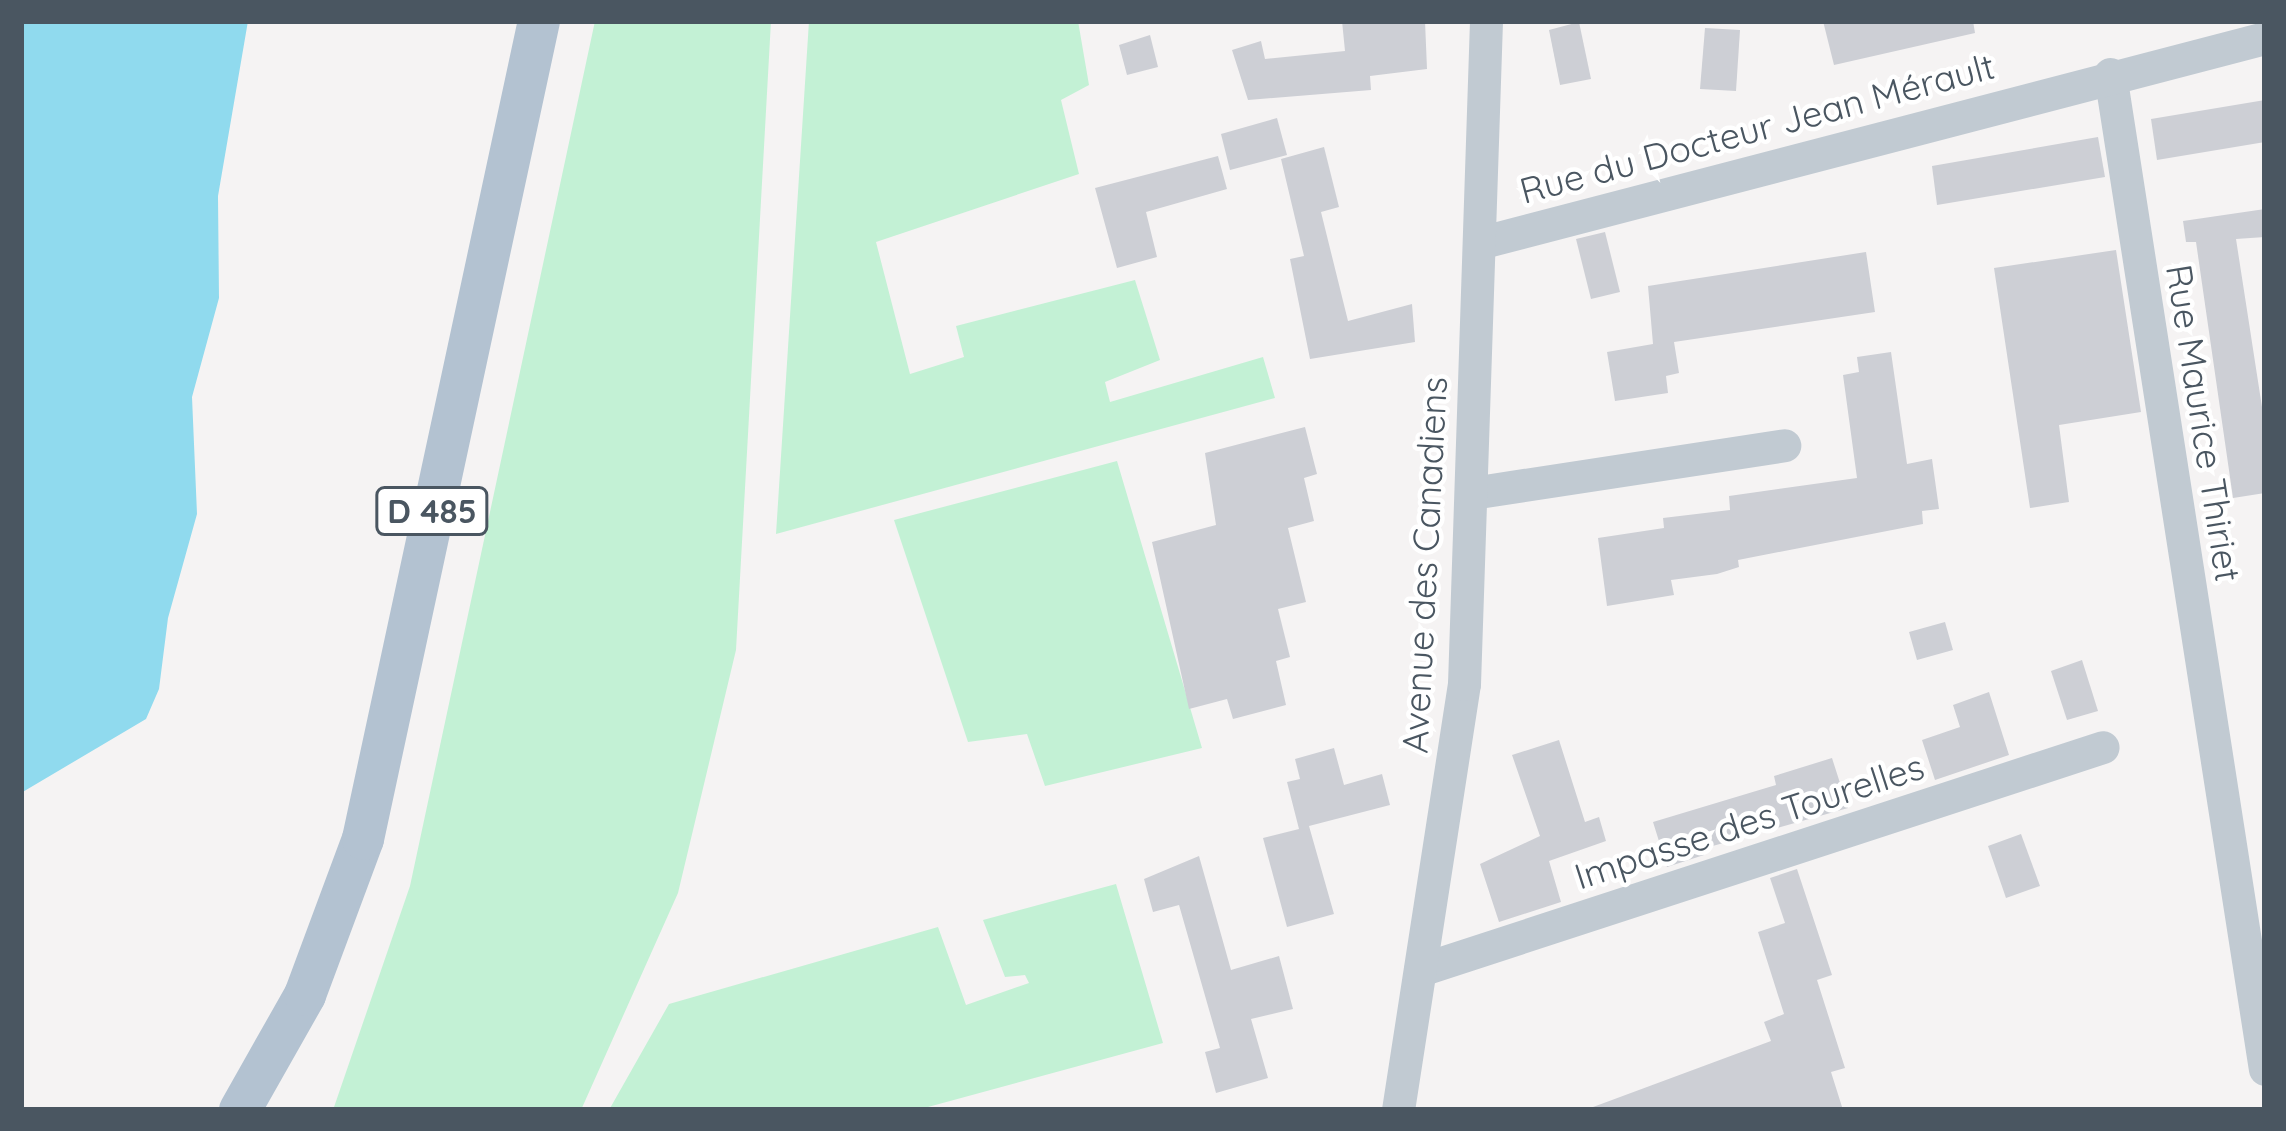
<!DOCTYPE html>
<html>
<head>
<meta charset="utf-8">
<style>
  body { margin:0 }
  #map { position:relative; width:2286px; height:1131px; overflow:hidden; background:#f5f3f3; font-family:Quicksand,sans-serif }
  div>[style] { position:absolute }
  .green>* { inset:0; background:#c3f1d5 }
  .water>* { inset:0; background:#90daee }
  .building>* { inset:0; background:#cdcfd5 }
  .minor>* { height:33px; margin:-16.5px; padding:0 16.5px; transform-origin:16.5px; border-radius:16.5px; background:#c1cad2 }
  .major>* { height:42px; margin:-21px; padding:0 21px; transform-origin:21px; border-radius:21px; background:#b3c2d1 }
  span { translate:-50% -50%; white-space:nowrap; text-align:center; line-height:1.15; -webkit-text-stroke:9px #fff; paint-order:stroke }
  .shield-label span { padding:3px 9px; background:#fff; border:3px solid; border-radius:9px; -webkit-text-stroke-width:0 }
  .shield-label { font-size:33px; color:#4a5661; font-weight:700 }
  .street-label { font-size:36px; color:#4a5661 }
  .frame { position:absolute; inset:0; border:24px solid #4a5661; pointer-events:none }
</style>
</head>
<body>
<div id="map">
  <div class="green">
    <i style="clip-path:polygon(595px 21px,771px 21px,736px 650px,678px 893px,581px 1110px,333px 1110px,410px 886px)"></i>
    <i style="clip-path:polygon(809px 21px,1078px 21px,1089px 85px,1061px 100px,1079px 174px,876px 242px,910px 374px,964px 357px,956px 326px,1135px 280px,1160px 360px,1105px 382px,1110px 402px,1263px 357px,1275px 398px,776px 534px)"></i>
    <i style="clip-path:polygon(1117px 461px,1202px 748px,1045px 786px,1027px 734px,968px 742px,894px 520px)"></i>
    <i style="clip-path:polygon(1116px 884px,1163px 1043px,917px 1110px,609px 1110px,669px 1004px,938px 927px,966px 1005px,1029px 983px,1025px 975px,1005px 977px,983px 920px)"></i>
  </div>
  <div class="water">
    <i style="clip-path:polygon(21px 21px,248px 21px,218px 196px,219px 298px,192px 397px,197px 514px,168px 618px,159px 689px,146px 719px,21px 793px)"></i>
  </div>
  <div class="building">
    <i style="clip-path:polygon(1342px 21px,1425px 21px,1427px 69px,1370px 76px,1371px 90px,1248px 100px,1232px 50px,1261px 41px,1265px 59px,1345px 51px)"></i>
    <i style="clip-path:polygon(1823px 21px,1973px 21px,1975px 33px,1834px 65px)"></i>
    <i style="clip-path:polygon(1579px 22px,1591px 79px,1560px 85px,1549px 30px)"></i>
    <i style="clip-path:polygon(1705px 28px,1740px 30px,1736px 91px,1700px 89px)"></i>
    <i style="clip-path:polygon(1150px 35px,1158px 67px,1127px 75px,1119px 45px)"></i>
    <i style="clip-path:polygon(2265px 100px,2265px 142px,2157px 160px,2151px 119px)"></i>
    <i style="clip-path:polygon(1277px 118px,1287px 155px,1230px 170px,1221px 134px)"></i>
    <i style="clip-path:polygon(2098px 137px,2105px 177px,1937px 205px,1932px 166px)"></i>
    <i style="clip-path:polygon(1324px 147px,1339px 207px,1321px 212px,1348px 321px,1412px 304px,1415px 342px,1310px 359px,1290px 259px,1304px 256px,1281px 159px)"></i>
    <i style="clip-path:polygon(1218px 156px,1227px 189px,1146px 212px,1157px 257px,1117px 268px,1095px 188px)"></i>
    <i style="clip-path:polygon(2265px 209px,2265px 237px,2236px 239px,2264px 420px,2265px 493px,2233px 498px,2196px 242px,2186px 242px,2183px 221px)"></i>
    <i style="clip-path:polygon(1605px 232px,1620px 292px,1591px 299px,1576px 239px)"></i>
    <i style="clip-path:polygon(2116px 250px,2141px 412px,2059px 425px,2069px 502px,2030px 508px,1994px 268px)"></i>
    <i style="clip-path:polygon(1866px 252px,1875px 312px,1674px 342px,1679px 373px,1666px 376px,1668px 393px,1615px 401px,1607px 352px,1653px 344px,1648px 286px)"></i>
    <i style="clip-path:polygon(1891px 352px,1907px 464px,1932px 459px,1939px 509px,1922px 511px,1923px 524px,1738px 560px,1739px 567px,1717px 574px,1671px 580px,1674px 595px,1607px 606px,1598px 538px,1664px 528px,1663px 518px,1730px 510px,1729px 496px,1857px 478px,1843px 375px,1859px 372px,1857px 357px)"></i>
    <i style="clip-path:polygon(1305px 427px,1317px 474px,1304px 478px,1314px 521px,1288px 528px,1306px 602px,1278px 609px,1290px 657px,1276px 661px,1286px 705px,1233px 719px,1227px 699px,1189px 709px,1152px 542px,1216px 525px,1205px 453px)"></i>
    <i style="clip-path:polygon(1945px 622px,1953px 650px,1917px 660px,1909px 632px)"></i>
    <i style="clip-path:polygon(2082px 660px,2098px 711px,2067px 720px,2051px 671px)"></i>
    <i style="clip-path:polygon(1989px 692px,2009px 755px,1935px 780px,1922px 740px,1960px 727px,1953px 705px)"></i>
    <i style="clip-path:polygon(1559px 740px,1585px 822px,1599px 817px,1606px 841px,1549px 861px,1561px 902px,1499px 922px,1480px 864px,1540px 836px,1512px 755px)"></i>
    <i style="clip-path:polygon(1334px 748px,1344px 785px,1382px 774px,1390px 805px,1309px 826px,1334px 914px,1287px 927px,1263px 838px,1299px 829px,1287px 782px,1300px 779px,1295px 759px)"></i>
    <i style="clip-path:polygon(1832px 758px,1848px 808px,1702px 849px,1704px 855px,1667px 867px,1653px 822px,1776px 785px,1774px 776px)"></i>
    <i style="clip-path:polygon(2021px 834px,2040px 886px,2006px 898px,1988px 846px)"></i>
    <i style="clip-path:polygon(1199px 856px,1231px 970px,1279px 956px,1293px 1009px,1251px 1019px,1268px 1078px,1216px 1093px,1205px 1052px,1220px 1048px,1179px 905px,1153px 912px,1144px 879px)"></i>
    <i style="clip-path:polygon(1797px 869px,1832px 975px,1817px 980px,1845px 1068px,1831px 1072px,1843px 1110px,1585px 1110px,1771px 1041px,1764px 1022px,1784px 1014px,1758px 932px,1785px 923px,1770px 878px)"></i>
  </div>
  <div class="minor">
    <i style="left:2110px;top:74px;width:1007px;rotate:81.15deg"></i>
    <i style="left:1479px;top:243px;width:812px;rotate:-14.62deg"></i>
    <i style="left:1472px;top:493px;width:316px;rotate:-8.7deg"></i>
    <i style="left:1420px;top:970px;width:718px;rotate:-18.08deg"></i>
    <i style="left:1398px;top:1110px;width:431px;rotate:-81.2deg"></i>
    <i style="left:1464px;top:684px;width:663px;rotate:-88.1deg"></i>
  </div>
  <div class="major">
    <i style="left:240px;top:1110px;width:132px;rotate:-60.5deg"></i>
    <i style="left:305px;top:995px;width:166px;rotate:-69.6deg"></i>
    <i style="left:363px;top:839px;width:837px;rotate:-77.86deg"></i>
  </div>
  <div class="shield-label">
    <span style="left:432px;top:511px">D 485</span>
  </div>
  <div class="street-label">
    <span style="left:1757px;top:128px;rotate:-15deg">Rue du Docteur Jean Mérault</span>
    <span style="left:2204px;top:423px;rotate:81deg">Rue Maurice Thiriet</span>
    <span style="left:1424px;top:565px;rotate:-87deg">Avenue des Canadiens</span>
    <span style="left:1749px;top:821px;rotate:-18deg">Impasse des Tourelles</span>
  </div>
  <div class="frame"></div>
</div>
</body>
</html>
